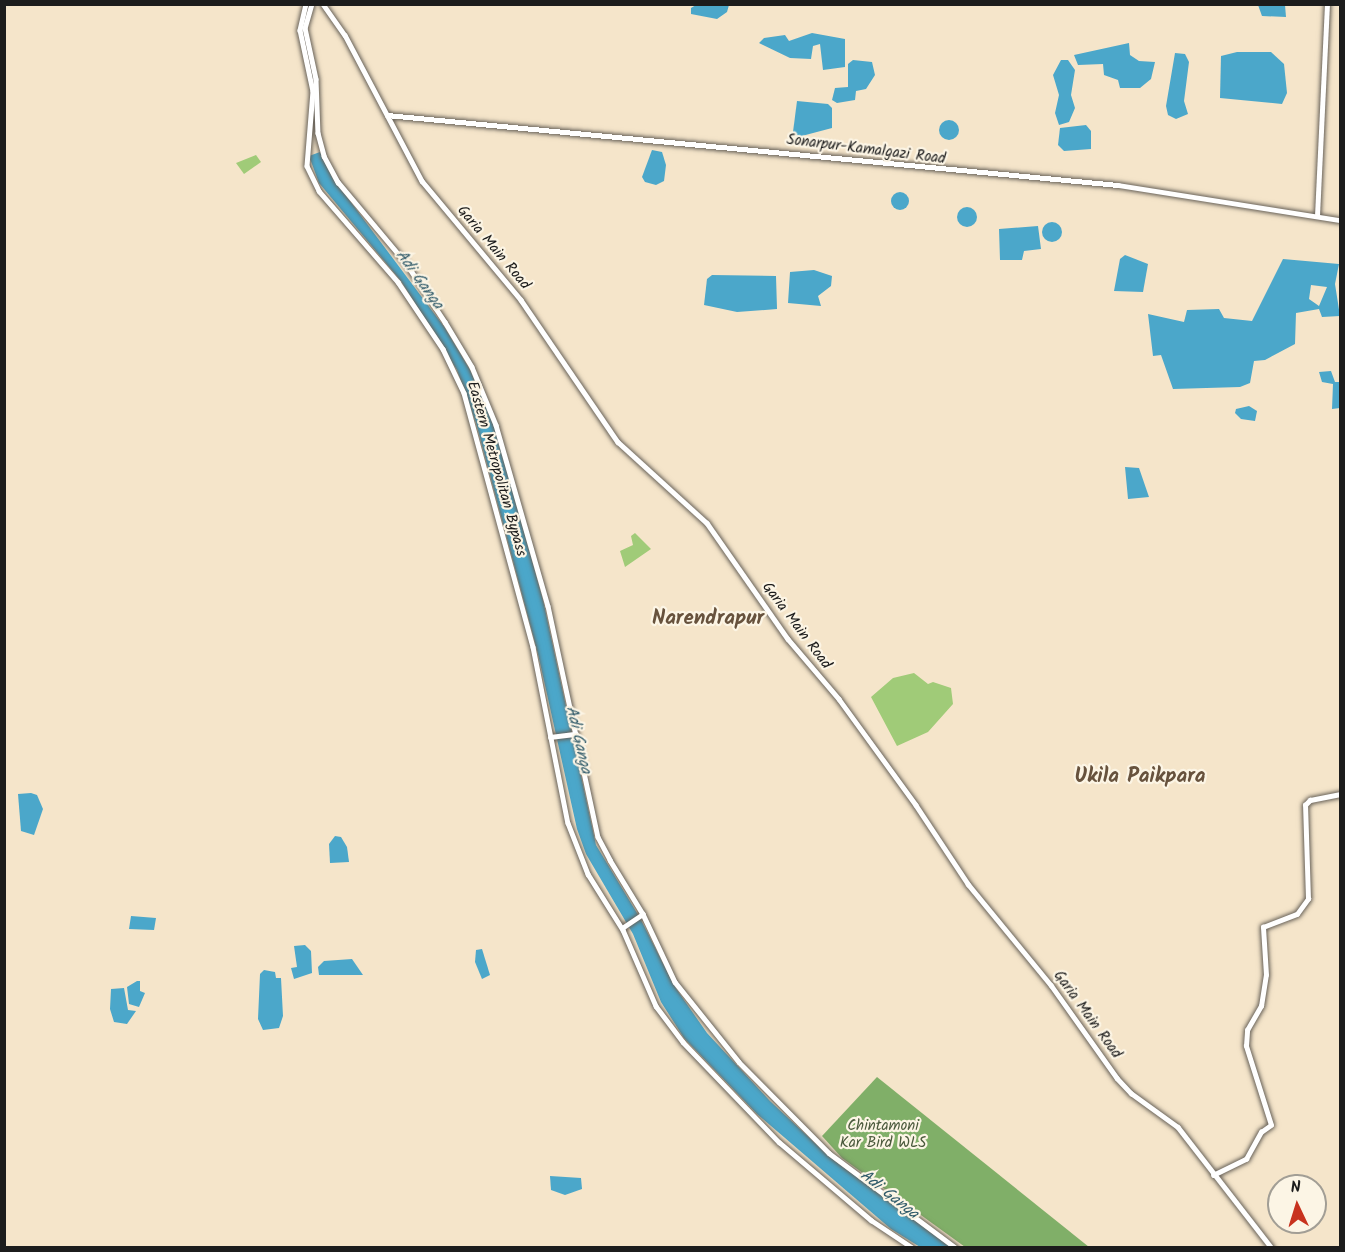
<!DOCTYPE html>
<html>
<head>
<meta charset="utf-8">
<style>
  body { margin:0 }
  #map { position:relative; width:1345px; height:1252px; overflow:hidden; background:#f5e5ca; font-family:Kalam,sans-serif }
  div>[style] { position:absolute }
  .green>* { inset:0; background:#a0cb78 }
  .forest>* { inset:0; background:#80af68 }
  .water>* { inset:0; background:#4ba7ca }
  .round { border-radius:50% }
  .roads { filter:drop-shadow(0 0 2px #686259) drop-shadow(0 0 2px #686259) }
  .secondary>* { height:4.5px; margin:-2.25px; padding:0 2.25px; transform-origin:2.25px; border-radius:2.25px; background:#fff }
  .primary>* { height:4.5px; margin:-2.25px; padding:0 2.25px; transform-origin:2.25px; border-radius:2.25px; background:#fff }
  span { translate:-50% -50%; white-space:nowrap; text-align:center; line-height:1.15; -webkit-text-stroke:4.5px #fcf5e5; paint-order:stroke }
  .street-label { font-size:15px; color:#1c1c1c }
  .park-label { font-size:15px; color:#4a593c }
  .water-label { font-size:16px; color:#315b6a; font-style:italic }
  .district-label { font-size:21px; color:#67523d; font-weight:700 }
  .frame { position:absolute; inset:0; border:6px solid #1c1c1c; pointer-events:none }
  .north { position:absolute; left:1267px; top:1174px; width:60px; height:60px; box-sizing:border-box; background:#fcf5e5; border:2px solid #a29e95; border-radius:50%; rotate:356deg; font-size:16px; font-weight:700; line-height:24px; text-align:center; color:#1c1c1c }
  .north::after { content:''; display:block; margin:auto; width:21px; height:27px; background:#c8321e; clip-path:polygon(50% 0,100% 100%,50% 72%,0 100%) }
</style>
</head>
<body>
<div id="map">
  <div class="green">
    <i style="clip-path:polygon(256px 155px,261px 162px,244px 174px,236px 163px)"></i>
    <i style="clip-path:polygon(635px 533px,651px 549px,625px 567px,620px 551px,633px 545px,631px 536px)"></i>
    <i style="clip-path:polygon(914px 673px,928px 684px,933px 682px,951px 688px,953px 704px,928px 732px,897px 746px,871px 697px,893px 678px)"></i>
  </div>
  <div class="forest">
    <i style="clip-path:polygon(877px 1077px,1089px 1247px,965px 1247px,842px 1158px,822px 1136px)"></i>
  </div>
  <div class="water">
    <i style="clip-path:polygon(696px 5px,696px 4px,729px 5px,727px 12px,717px 19px,691px 14px,691px 8px)"></i>
    <i style="clip-path:polygon(1258px 5px,1285px 5px,1286px 17px,1262px 16px)"></i>
    <i style="clip-path:polygon(812px 33px,845px 39px,845px 67px,823px 70px,820px 44px,813px 46px,811px 59px,790px 58px,759px 43px,764px 38px,785px 35px,789px 41px)"></i>
    <i style="clip-path:polygon(1129px 43px,1130px 55px,1139px 61px,1155px 62px,1151px 79px,1140px 88px,1120px 88px,1118px 80px,1104px 75px,1103px 64px,1078px 65px,1074px 55px)"></i>
    <i style="clip-path:polygon(1237px 52px,1271px 52px,1284px 64px,1287px 93px,1282px 104px,1220px 98px,1221px 56px)"></i>
    <i style="clip-path:polygon(1175px 53px,1185px 54px,1189px 62px,1184px 101px,1188px 114px,1176px 119px,1168px 115px,1166px 106px)"></i>
    <i style="clip-path:polygon(853px 60px,872px 62px,875px 75px,866px 89px,856px 91px,855px 100px,837px 103px,832px 100px,835px 88px,848px 87px,848px 64px)"></i>
    <i style="clip-path:polygon(1061px 60px,1068px 60px,1075px 70px,1071px 95px,1075px 108px,1069px 122px,1059px 125px,1055px 113px,1059px 95px,1053px 75px)"></i>
    <i style="clip-path:polygon(797px 101px,828px 104px,832px 108px,832px 128px,798px 137px,793px 132px)"></i>
    <i class="round" style="left:939px;top:120px;width:20px;height:20px"></i>
    <i style="clip-path:polygon(1086px 125px,1091px 131px,1091px 149px,1064px 151px,1058px 145px,1060px 128px)"></i>
    <i style="clip-path:polygon(652px 150px,662px 152px,666px 165px,664px 181px,656px 185px,645px 182px,642px 177px)"></i>
    <i style="clip-path:polygon(320px 152px,332px 177px,445px 328px,470px 370px,495px 427px,543px 600px,596px 845px,640px 918px,675px 987px,707px 1033px,770px 1101px,831px 1158px,954px 1247px,920px 1247px,891px 1229px,757px 1114px,684px 1038px,661px 1002px,633px 934px,586px 854px,577px 829px,538px 654px,476px 423px,457px 370px,401px 281px,319px 183px,309px 156px)"></i>
    <i class="round" style="left:891px;top:192px;width:18px;height:18px"></i>
    <i class="round" style="left:957px;top:207px;width:20px;height:20px"></i>
    <i class="round" style="left:1042px;top:222px;width:20px;height:20px"></i>
    <i style="clip-path:polygon(1038px 226px,1041px 249px,1024px 251px,1022px 260px,1000px 260px,999px 229px)"></i>
    <i style="clip-path:polygon(1125px 255px,1148px 264px,1143px 292px,1114px 291px,1120px 259px)"></i>
    <i style="clip-path:polygon(evenodd,1283px 259px,1339px 264px,1335px 284px,1340px 316px,1322px 317px,1319px 309px,1296px 313px,1295px 344px,1265px 360px,1254px 361px,1250px 383px,1240px 387px,1173px 389px,1161px 355px,1153px 356px,1148px 314px,1184px 322px,1187px 310px,1219px 309px,1224px 318px,1252px 321px,1283px 259px,1311px 285px,1327px 287px,1319px 306px,1309px 299px,1311px 285px)"></i>
    <i style="clip-path:polygon(814px 270px,832px 276px,831px 286px,818px 296px,821px 306px,788px 303px,790px 272px)"></i>
    <i style="clip-path:polygon(712px 275px,776px 276px,777px 309px,737px 312px,704px 305px,707px 279px)"></i>
    <i style="clip-path:polygon(1331px 371px,1335px 382px,1340px 382px,1340px 408px,1332px 409px,1333px 384px,1322px 382px,1319px 372px)"></i>
    <i style="clip-path:polygon(1249px 406px,1257px 411px,1255px 421px,1241px 419px,1235px 413px,1236px 409px)"></i>
    <i style="clip-path:polygon(1125px 467px,1139px 468px,1149px 497px,1128px 499px)"></i>
    <i style="clip-path:polygon(31px 793px,37px 795px,43px 809px,34px 835px,21px 831px,18px 794px)"></i>
    <i style="clip-path:polygon(335px 836px,341px 837px,347px 847px,349px 862px,330px 863px,329px 844px)"></i>
    <i style="clip-path:polygon(131px 916px,156px 918px,154px 930px,129px 929px)"></i>
    <i style="clip-path:polygon(305px 945px,311px 951px,312px 973px,294px 979px,291px 968px,297px 967px,294px 946px)"></i>
    <i style="clip-path:polygon(482px 949px,490px 975px,482px 979px,475px 962px,476px 950px)"></i>
    <i style="clip-path:polygon(352px 959px,363px 975px,319px 975px,318px 967px,324px 961px)"></i>
    <i style="clip-path:polygon(264px 970px,275px 972px,276px 978px,281px 978px,283px 1016px,279px 1028px,263px 1030px,258px 1019px,260px 974px)"></i>
    <i style="clip-path:polygon(137px 981px,140px 981px,140px 991px,145px 993px,139px 1007px,129px 1004px,127px 987px)"></i>
    <i style="clip-path:polygon(124px 988px,128px 1010px,136px 1011px,127px 1024px,114px 1022px,110px 1009px,111px 989px)"></i>
    <i style="clip-path:polygon(550px 1176px,581px 1178px,582px 1189px,565px 1195px,551px 1190px)"></i>
  </div>
  <div class="roads">
    <div class="secondary">
      <i style="left:387px;top:115px;width:734px;rotate:5.47deg"></i>
      <i style="left:1118px;top:185px;width:225px;rotate:9deg"></i>
      <i style="left:1317px;top:216px;width:212px;rotate:-87.3deg"></i>
      <i style="left:1213px;top:1175px;width:37px;rotate:-26deg"></i>
      <i style="left:1246px;top:1159px;width:31px;rotate:-61deg"></i>
      <i style="left:1261px;top:1132px;width:12px;rotate:-35deg"></i>
      <i style="left:1271px;top:1125px;width:83px;rotate:-107.6deg"></i>
      <i style="left:1246px;top:1046px;width:16px;rotate:-86deg"></i>
      <i style="left:1247px;top:1030px;width:28px;rotate:-60deg"></i>
      <i style="left:1261px;top:1006px;width:31px;rotate:-81deg"></i>
      <i style="left:1266px;top:975px;width:48px;rotate:-93.6deg"></i>
      <i style="left:1263px;top:927px;width:36px;rotate:-21deg"></i>
      <i style="left:1297px;top:914px;width:19px;rotate:-54deg"></i>
      <i style="left:1308px;top:899px;width:94px;rotate:-91.8deg"></i>
      <i style="left:1305px;top:805px;width:7px;rotate:-45deg"></i>
      <i style="left:1310px;top:800px;width:31px;rotate:-11deg"></i>
    </div>
    <div class="primary">
      <i style="left:306px;top:4px;width:27px;rotate:103deg"></i>
      <i style="left:300px;top:30px;width:62px;rotate:78deg"></i>
      <i style="left:313px;top:91px;width:75px;rotate:94.6deg"></i>
      <i style="left:307px;top:166px;width:28px;rotate:64deg"></i>
      <i style="left:319px;top:191px;width:121px;rotate:49deg"></i>
      <i style="left:398px;top:282px;width:81px;rotate:56.1deg"></i>
      <i style="left:443px;top:349px;width:49px;rotate:64.5deg"></i>
      <i style="left:464px;top:393px;width:263px;rotate:74.8deg"></i>
      <i style="left:533px;top:647px;width:179px;rotate:78.8deg"></i>
      <i style="left:568px;top:823px;width:55px;rotate:68.6deg"></i>
      <i style="left:588px;top:874px;width:66px;rotate:58deg"></i>
      <i style="left:623px;top:930px;width:83px;rotate:66.5deg"></i>
      <i style="left:656px;top:1006px;width:45px;rotate:53.1deg"></i>
      <i style="left:683px;top:1042px;width:139px;rotate:46.2deg"></i>
      <i style="left:779px;top:1142px;width:121px;rotate:40.3deg"></i>
      <i style="left:871px;top:1220px;width:50px;rotate:33.7deg"></i>
      <i style="left:312px;top:4px;width:25px;rotate:106deg"></i>
      <i style="left:305px;top:28px;width:52px;rotate:77.8deg"></i>
      <i style="left:316px;top:79px;width:54px;rotate:87.9deg"></i>
      <i style="left:318px;top:133px;width:24px;rotate:75deg"></i>
      <i style="left:324px;top:156px;width:30px;rotate:62deg"></i>
      <i style="left:338px;top:182px;width:106px;rotate:50deg"></i>
      <i style="left:406px;top:263px;width:71px;rotate:56.5deg"></i>
      <i style="left:445px;top:322px;width:52px;rotate:59deg"></i>
      <i style="left:472px;top:367px;width:63px;rotate:67.5deg"></i>
      <i style="left:496px;top:425px;width:188px;rotate:74deg"></i>
      <i style="left:548px;top:606px;width:236px;rotate:77.8deg"></i>
      <i style="left:598px;top:837px;width:26px;rotate:62deg"></i>
      <i style="left:610px;top:860px;width:63px;rotate:58.6deg"></i>
      <i style="left:643px;top:914px;width:75px;rotate:64.8deg"></i>
      <i style="left:675px;top:982px;width:102px;rotate:51.3deg"></i>
      <i style="left:739px;top:1062px;width:128px;rotate:45.3deg"></i>
      <i style="left:829px;top:1153px;width:159px;rotate:36.8deg"></i>
      <i style="left:323px;top:4px;width:38px;rotate:55deg"></i>
      <i style="left:345px;top:35px;width:165px;rotate:62.2deg"></i>
      <i style="left:422px;top:181px;width:155px;rotate:50.2deg"></i>
      <i style="left:521px;top:300px;width:172px;rotate:55.7deg"></i>
      <i style="left:618px;top:442px;width:120px;rotate:42.3deg"></i>
      <i style="left:707px;top:523px;width:141px;rotate:55.1deg"></i>
      <i style="left:788px;top:639px;width:79px;rotate:49.6deg"></i>
      <i style="left:839px;top:699px;width:131px;rotate:54deg"></i>
      <i style="left:916px;top:805px;width:95px;rotate:56.6deg"></i>
      <i style="left:968px;top:884px;width:131px;rotate:50.6deg"></i>
      <i style="left:1051px;top:985px;width:114px;rotate:54.6deg"></i>
      <i style="left:1117px;top:1078px;width:21px;rotate:47deg"></i>
      <i style="left:1131px;top:1093px;width:58px;rotate:35.9deg"></i>
      <i style="left:1178px;top:1127px;width:153px;rotate:52.2deg"></i>
      <i style="left:550px;top:737px;width:26px;rotate:-7deg"></i>
      <i style="left:622px;top:928px;width:25px;rotate:-34deg"></i>
    </div>
  </div>
  <div class="street-label">
    <span style="left:866px;top:150px;rotate:7deg">Sonarpur-Kamalgazi Road</span>
    <span style="left:493px;top:248px;rotate:50deg">Garia Main Road</span>
    <span style="left:496px;top:469px;rotate:74deg">Eastern Metropolitan Bypass</span>
    <span style="left:796px;top:626px;rotate:53deg">Garia Main Road</span>
    <span style="left:1087px;top:1015px;rotate:54deg">Garia Main Road</span>
  </div>
  <div class="park-label">
    <span style="left:883px;top:1135px">Chintamoni<br>Kar Bird WLS</span>
  </div>
  <div class="water-label">
    <span style="left:419px;top:280px;rotate:54deg">Adi Ganga</span>
    <span style="left:578px;top:740px;rotate:77deg">Adi Ganga</span>
    <span style="left:889px;top:1195px;rotate:38deg">Adi Ganga</span>
  </div>
  <div class="district-label">
    <span style="left:708px;top:619px">Narendrapur</span>
    <span style="left:1140px;top:777px">Ukila Paikpara</span>
  </div>
  <div class="frame"></div>
  <div class="north">N</div>
</div>
</body>
</html>
